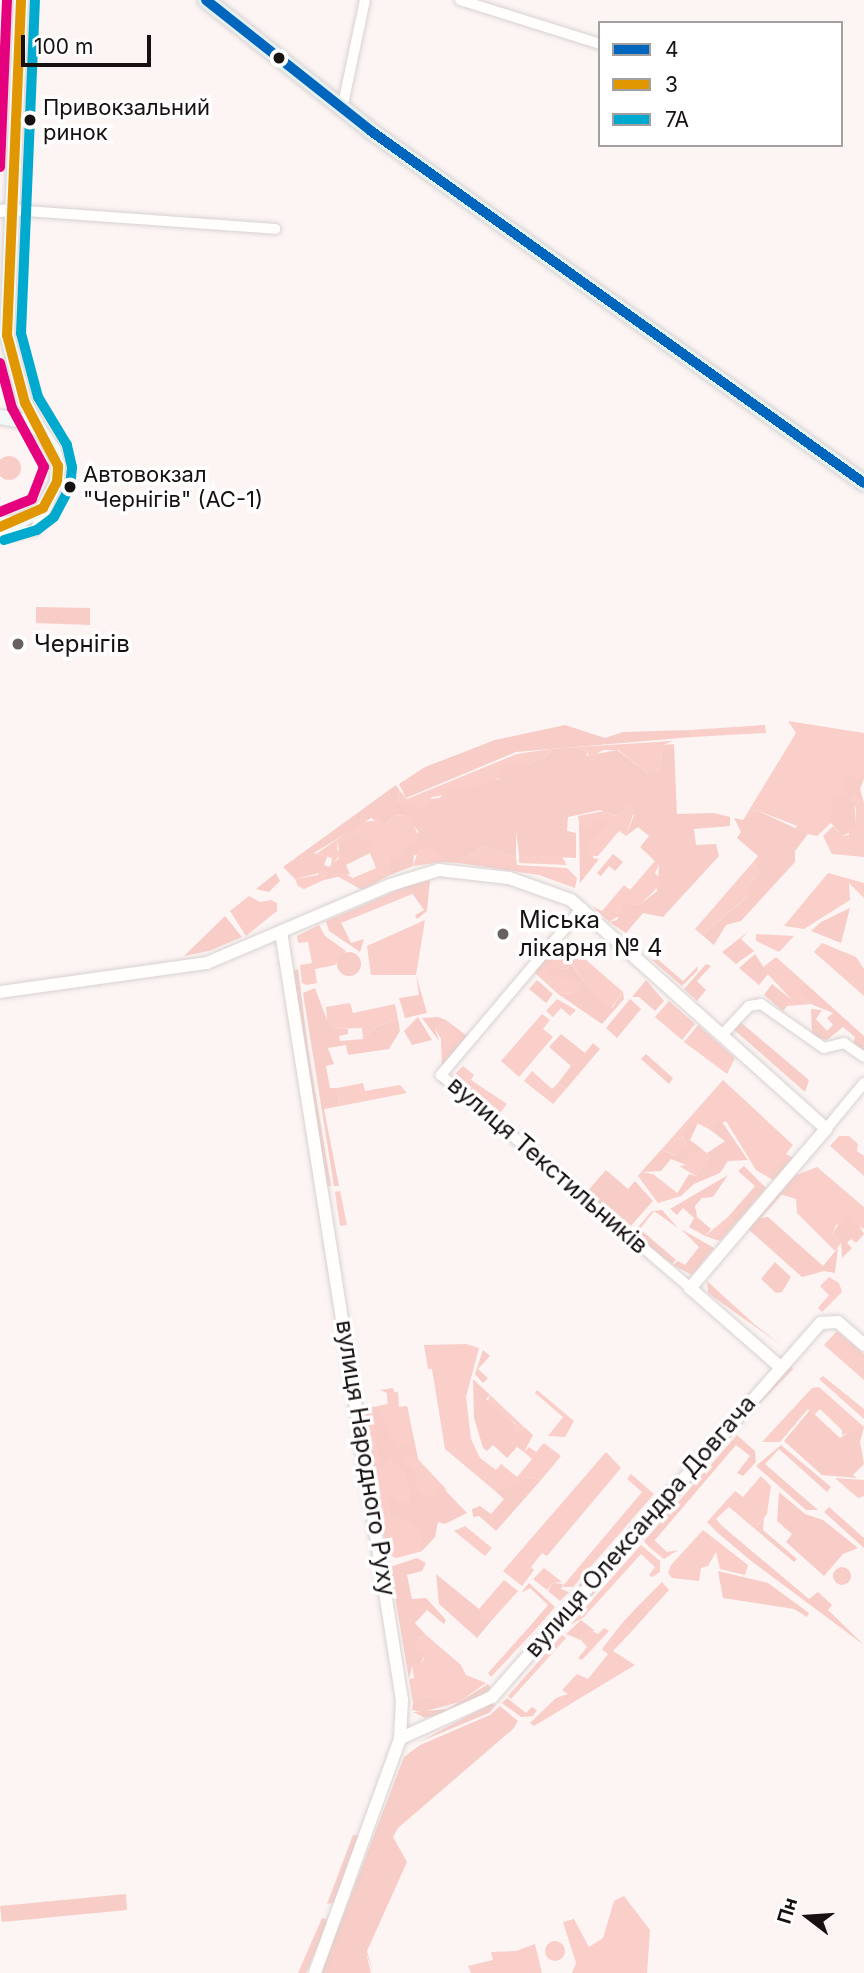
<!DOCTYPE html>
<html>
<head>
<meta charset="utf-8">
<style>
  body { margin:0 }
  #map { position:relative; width:864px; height:1973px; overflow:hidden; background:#fcf5f4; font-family:Inter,sans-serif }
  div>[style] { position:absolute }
  .green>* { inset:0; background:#f8cdc7 }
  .round { border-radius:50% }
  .forest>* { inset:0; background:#facec9 }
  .roads { filter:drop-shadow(0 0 2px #d8d2d1) drop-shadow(0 0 2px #d8d2d1) }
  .minor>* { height:10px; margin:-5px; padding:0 5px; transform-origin:5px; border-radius:5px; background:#fffefd }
  .tertiary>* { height:12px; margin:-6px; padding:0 6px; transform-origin:6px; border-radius:6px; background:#fffefd }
  .secondary>* { height:14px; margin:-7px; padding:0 7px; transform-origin:7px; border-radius:7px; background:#f2f7f7 }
  .primary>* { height:16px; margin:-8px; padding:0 8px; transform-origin:8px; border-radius:8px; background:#e5f0f1 }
  .bus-1>* { height:10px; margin:-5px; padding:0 5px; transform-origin:5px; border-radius:5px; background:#0065bd }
  .bus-2>* { height:10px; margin:-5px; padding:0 5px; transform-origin:5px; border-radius:5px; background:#e19702 }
  .bus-3>* { height:10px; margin:-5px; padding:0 5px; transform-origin:5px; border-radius:5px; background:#00a9ce }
  .bus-4>* { height:10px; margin:-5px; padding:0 5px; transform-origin:5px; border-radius:5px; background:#e5007d }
  .dots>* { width:19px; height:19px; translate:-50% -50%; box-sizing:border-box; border:4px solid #fff; border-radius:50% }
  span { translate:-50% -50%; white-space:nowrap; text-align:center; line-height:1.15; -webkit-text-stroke:7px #fff; paint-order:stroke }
  .bus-label { font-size:22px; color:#171111 }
  .left { translate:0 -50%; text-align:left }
  .poi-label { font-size:24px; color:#171111 }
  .street-label { font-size:24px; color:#171111 }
  .legend { position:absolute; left:598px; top:21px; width:245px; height:126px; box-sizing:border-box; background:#fff; border:2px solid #a2a0a0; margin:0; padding:9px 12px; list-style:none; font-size:21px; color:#171111 }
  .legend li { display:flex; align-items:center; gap:14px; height:35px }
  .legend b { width:35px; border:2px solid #a2a0a0 }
  .north { position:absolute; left:773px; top:1882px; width:70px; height:70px; -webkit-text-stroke:5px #fff; paint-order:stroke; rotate:287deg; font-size:19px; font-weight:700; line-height:28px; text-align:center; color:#171111 }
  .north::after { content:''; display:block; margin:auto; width:24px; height:32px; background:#171111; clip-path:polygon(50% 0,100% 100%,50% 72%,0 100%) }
  .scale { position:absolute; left:21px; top:35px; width:130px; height:32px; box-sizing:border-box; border:4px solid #171111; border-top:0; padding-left:9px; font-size:21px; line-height:24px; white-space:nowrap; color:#171111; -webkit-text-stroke:5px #fff; paint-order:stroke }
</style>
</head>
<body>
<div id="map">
  <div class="green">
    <i class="round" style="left:-3px;top:456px;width:24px;height:24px"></i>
    <i style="clip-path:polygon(36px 607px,90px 608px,90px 625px,36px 623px)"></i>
    <i style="clip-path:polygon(565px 725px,605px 738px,623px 732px,691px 730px,692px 737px,516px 752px,406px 798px,399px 784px,425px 767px,495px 740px)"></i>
    <i style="clip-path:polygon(674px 744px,677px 814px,714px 813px,730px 817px,730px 826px,694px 829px,696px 845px,716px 844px,719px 856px,663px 917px,643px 913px,626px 933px,609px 922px,617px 920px,622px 905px,641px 904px,657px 891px,659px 865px,640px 847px,649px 836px,638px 827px,626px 836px,634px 815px,618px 816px,600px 810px,568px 817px,567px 831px,576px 833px,576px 858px,519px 855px,516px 831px,516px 858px,484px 846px,459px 863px,442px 862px,442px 855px,414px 855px,413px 866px,390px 875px,390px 858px,419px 832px,404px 815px,394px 816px,384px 826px,371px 818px,314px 853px,327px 857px,324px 865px,329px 867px,339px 858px,338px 840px,346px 841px,359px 834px,373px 846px,370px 853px,346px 865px,350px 874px,324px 880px,327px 871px,295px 879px,283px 867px,396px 785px,400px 791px,397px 802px,440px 798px,449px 787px,500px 779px,501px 764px,528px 764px,546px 757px,551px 749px,576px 747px,588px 752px,586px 756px,617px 750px,648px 773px,658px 773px,663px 745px)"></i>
    <i style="clip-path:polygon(850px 773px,864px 779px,860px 789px,864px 803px,854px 796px,856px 828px,843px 836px,831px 823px,831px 802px,839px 778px)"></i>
    <i style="clip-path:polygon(756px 810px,808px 834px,795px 851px,795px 862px,741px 921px,726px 925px,714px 945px,702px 935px,747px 897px,747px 888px,759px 873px,754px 861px,758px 856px,737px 838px,741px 832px,734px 818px,743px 820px)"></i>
    <i style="clip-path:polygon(607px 820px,611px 821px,596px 842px,593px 858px,599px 859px,580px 883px,579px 823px)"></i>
    <i style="clip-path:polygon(613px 854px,623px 862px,615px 871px,609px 866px,601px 876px,597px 873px)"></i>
    <i style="clip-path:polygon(276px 873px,280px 881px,269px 892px,256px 889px)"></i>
    <i style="clip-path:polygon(430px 880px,427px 911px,417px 919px,415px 915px,424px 910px,407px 886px)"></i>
    <i style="clip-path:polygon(850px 908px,841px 943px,811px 931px,821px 922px)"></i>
    <i style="clip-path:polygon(225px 916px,242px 937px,209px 951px,184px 956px)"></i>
    <i style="clip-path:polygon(338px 916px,351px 943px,364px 939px,360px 952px,329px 931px,326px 921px)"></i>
    <i style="clip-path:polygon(749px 931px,741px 939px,754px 951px,736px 964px,722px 952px)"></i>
    <i class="round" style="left:337px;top:952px;width:24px;height:24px"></i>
    <i style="clip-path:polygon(755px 954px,768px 974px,759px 985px,739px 968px)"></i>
    <i style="clip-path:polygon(655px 957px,683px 981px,698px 966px,697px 971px,682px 986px,652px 960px)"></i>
    <i style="clip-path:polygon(572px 964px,587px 987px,612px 1008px,623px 992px,624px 999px,602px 1024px,558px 994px,574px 993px,567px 979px,543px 974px,549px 966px,565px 969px)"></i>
    <i style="clip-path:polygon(706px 964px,711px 966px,697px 981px,706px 990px,697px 1001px,684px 989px)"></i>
    <i style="clip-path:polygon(298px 969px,308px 1049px,304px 1049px,293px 971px)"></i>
    <i style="clip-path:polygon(416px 975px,427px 1013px,405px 1018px,399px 998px,419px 995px)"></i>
    <i style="clip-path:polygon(537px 980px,553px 994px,546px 1003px,529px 989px)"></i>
    <i style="clip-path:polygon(646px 980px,664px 1001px,655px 1011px,639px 997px,632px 997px)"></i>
    <i style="clip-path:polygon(804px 982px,864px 1036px,864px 1052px,853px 1044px,855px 1037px,843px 1027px,827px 1040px,812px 1037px,811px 1009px,822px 1010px,816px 1019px,827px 1031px,833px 1025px,827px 1018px,833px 1013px,811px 1004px,798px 988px)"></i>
    <i style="clip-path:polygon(772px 984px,792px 1000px,783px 1011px,764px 995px)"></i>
    <i style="clip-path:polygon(315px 988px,327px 1020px,335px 1029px,348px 1029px,348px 1034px,339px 1036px,340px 1041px,363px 1039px,376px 1027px,398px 1019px,400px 1031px,389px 1049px,348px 1055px,346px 1045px,328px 1048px,334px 1064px,326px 1066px,330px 1088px,337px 1088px,340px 1106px,324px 1109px,339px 1186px,334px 1186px,303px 993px)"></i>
    <i style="clip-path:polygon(630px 999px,641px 1009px,617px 1038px,606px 1028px)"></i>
    <i style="clip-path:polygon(418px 1017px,432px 1040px,412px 1045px,404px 1031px)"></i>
    <i style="clip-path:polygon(438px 1017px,446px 1020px,435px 1029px,439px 1041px,422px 1018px)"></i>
    <i style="clip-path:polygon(738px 1020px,809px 1080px,805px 1092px,732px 1028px)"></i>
    <i style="clip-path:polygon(561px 1034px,585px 1053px,593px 1043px,600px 1049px,566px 1089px,558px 1083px,571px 1066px,549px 1047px)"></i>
    <i style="clip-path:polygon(646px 1054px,673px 1078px,669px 1084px,641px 1059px)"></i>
    <i style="clip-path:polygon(692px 1121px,699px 1121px,690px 1140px,702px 1149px,700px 1153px,693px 1153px,686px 1165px,671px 1159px,661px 1171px,641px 1172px,661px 1150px,675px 1155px,677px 1149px,688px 1149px,683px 1136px,672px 1142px)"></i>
    <i style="clip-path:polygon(722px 1122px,748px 1160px,728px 1161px,720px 1173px,694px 1184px,681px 1196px,677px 1194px,689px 1174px,696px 1176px,710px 1157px,707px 1153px,725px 1141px,709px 1129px)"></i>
    <i style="clip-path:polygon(744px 1166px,766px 1188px,736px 1223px,728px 1217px,755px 1186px,738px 1171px)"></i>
    <i style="clip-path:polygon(606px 1170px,628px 1189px,635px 1181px,653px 1201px,627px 1230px,621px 1225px,629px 1214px,620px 1225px,585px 1194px)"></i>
    <i style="clip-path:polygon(728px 1175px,713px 1197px,702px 1198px,695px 1206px,697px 1217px,711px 1229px,705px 1236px,689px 1227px,694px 1218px,683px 1208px,677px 1215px,670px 1209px)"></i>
    <i style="clip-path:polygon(781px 1189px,782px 1194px,761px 1218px,768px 1217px,823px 1266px,838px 1248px,835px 1273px,824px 1271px,802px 1277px,748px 1229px)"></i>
    <i style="clip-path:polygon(849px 1208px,864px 1234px,856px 1243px,851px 1239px,847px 1243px,852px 1248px,842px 1258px,841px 1243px,833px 1233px)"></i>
    <i style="clip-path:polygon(662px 1210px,678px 1228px,654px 1211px,640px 1229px,676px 1260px,672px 1264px,632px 1234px,652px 1211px)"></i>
    <i style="clip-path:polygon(681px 1229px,714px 1248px,692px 1275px,673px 1265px,678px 1261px,685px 1265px,699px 1247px)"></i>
    <i style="clip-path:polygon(775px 1262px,791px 1277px,782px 1292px,776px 1293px,761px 1279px)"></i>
    <i style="clip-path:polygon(707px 1281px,754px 1324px,781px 1345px,708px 1293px)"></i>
    <i style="clip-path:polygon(483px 1350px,490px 1356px,478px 1369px,488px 1378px,483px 1383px,475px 1374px)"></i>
    <i style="clip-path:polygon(473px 1379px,490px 1395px,486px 1399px,516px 1425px,517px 1433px,524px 1427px,533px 1435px,524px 1452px,517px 1447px,507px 1458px,493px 1445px,487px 1451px,483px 1448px,474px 1418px)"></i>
    <i style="clip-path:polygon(393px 1388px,399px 1407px,407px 1406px,419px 1463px,467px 1513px,445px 1524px,438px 1522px,435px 1537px,422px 1551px,396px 1558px,387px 1553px,365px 1408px,388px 1405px,387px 1393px,380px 1390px)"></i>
    <i style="clip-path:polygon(810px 1410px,840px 1438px,860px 1425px,864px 1427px,860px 1442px,864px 1464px,853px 1475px,857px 1478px,822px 1475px,784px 1441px)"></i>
    <i style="clip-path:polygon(730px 1431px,734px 1433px,642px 1539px,639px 1536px)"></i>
    <i style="clip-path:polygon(737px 1435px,755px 1451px,756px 1462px,743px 1476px,737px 1473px,750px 1456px,736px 1445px,649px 1547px,644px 1541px)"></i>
    <i style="clip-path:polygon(781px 1445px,831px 1487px,827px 1492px,779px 1449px,765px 1464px,818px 1510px,806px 1510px,756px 1466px)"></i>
    <i style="clip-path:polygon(526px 1477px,541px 1480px,496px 1531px,479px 1516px,473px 1517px,472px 1509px,480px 1506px,491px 1514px,504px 1499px,494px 1490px)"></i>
    <i style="clip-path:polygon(779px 1492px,805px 1514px,823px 1520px,858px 1548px,843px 1554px,824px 1576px,786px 1542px,792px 1534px,777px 1521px)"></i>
    <i style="clip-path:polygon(829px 1507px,864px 1538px,864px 1548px,824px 1512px)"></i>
    <i style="clip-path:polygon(764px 1518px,763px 1530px,797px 1559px,794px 1562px,755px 1529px)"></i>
    <i style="clip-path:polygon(722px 1526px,809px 1599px,818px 1592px,832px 1605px,828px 1610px,864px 1645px,750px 1560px,718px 1533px)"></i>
    <i style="clip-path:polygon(417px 1558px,426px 1563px,422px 1571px,407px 1575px,412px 1599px,426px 1598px,446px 1620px,444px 1624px,427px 1610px,415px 1623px,426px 1635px,417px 1639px,426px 1653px,418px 1667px,412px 1666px,409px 1679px,390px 1567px)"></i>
    <i class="round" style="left:833px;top:1567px;width:18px;height:18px"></i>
    <i style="clip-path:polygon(718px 1571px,768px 1583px,809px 1613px,807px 1617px,794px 1609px,723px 1598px)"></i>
    <i style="clip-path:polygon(436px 1574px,479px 1609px,482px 1617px,492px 1620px,477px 1638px,439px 1604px)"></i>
    <i style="clip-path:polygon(529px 1583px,555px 1607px,534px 1631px,530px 1626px,548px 1605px,530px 1588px,521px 1593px)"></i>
    <i style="clip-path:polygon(553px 1583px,563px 1584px,561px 1589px,569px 1592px,560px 1601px,548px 1591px)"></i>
    <i style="clip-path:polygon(646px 1603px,649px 1612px,631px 1632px,623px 1622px,640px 1604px)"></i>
    <i style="clip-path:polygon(581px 1620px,595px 1631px,582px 1633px,581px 1640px,566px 1634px)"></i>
    <i style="clip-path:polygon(488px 1684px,491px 1688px,476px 1700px,450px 1712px,425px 1718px,413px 1712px,448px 1709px)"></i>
    <i style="clip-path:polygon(428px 1696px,452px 1701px,459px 1702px,423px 1712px,412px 1710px,413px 1703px)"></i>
    <i style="clip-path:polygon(507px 1698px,526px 1713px,532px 1707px,537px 1710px,533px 1716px,521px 1717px,502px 1703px)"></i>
    <i style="clip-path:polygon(492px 1703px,496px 1705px,489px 1713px,419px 1742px)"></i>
    <i style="clip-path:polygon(500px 1706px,518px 1721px,513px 1729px,398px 1828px,393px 1837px,407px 1862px,367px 1951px,373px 1972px,366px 1952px,371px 1973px,321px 1973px,404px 1757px,420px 1745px,490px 1715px)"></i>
    <i style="clip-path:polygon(126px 1894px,127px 1910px,2px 1922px,0 1906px)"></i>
  </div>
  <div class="forest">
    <i style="clip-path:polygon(788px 721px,864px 733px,864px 779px,856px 779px,850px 773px,840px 778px,847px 788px,845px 795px,834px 797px,831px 823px,817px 836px,795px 831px,797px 826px,756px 810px,743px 820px,796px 733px)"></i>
    <i style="clip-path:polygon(765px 725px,766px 733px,692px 737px,691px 730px)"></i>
    <i style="clip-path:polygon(673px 741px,663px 745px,658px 773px,648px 773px,618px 750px,603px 750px,589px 759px,588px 752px,576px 747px)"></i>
    <i style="clip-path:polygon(551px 749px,546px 757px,528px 764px,501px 764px,501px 778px,462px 790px,449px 788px,445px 795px,432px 797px,422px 809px,397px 802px,400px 791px,407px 799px,517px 754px)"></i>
    <i style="clip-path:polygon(854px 796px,864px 803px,864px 857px,832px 854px,823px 836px,833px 826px,843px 836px,849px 835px,848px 827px,855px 827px,856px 808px,848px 797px)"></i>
    <i style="clip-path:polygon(627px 805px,636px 805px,626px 836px,619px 831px,598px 856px,588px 856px,588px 846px,611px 821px,594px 822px,589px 828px,579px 823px,578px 816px,604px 811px,617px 816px)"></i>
    <i style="clip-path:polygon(404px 815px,410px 817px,420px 839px,409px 844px,401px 857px,390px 858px,390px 875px,362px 890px,337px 876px,344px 873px,353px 878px,376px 868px,370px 853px,372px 846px,359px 834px,346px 842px,338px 840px,337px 850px,341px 854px,331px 866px,332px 858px,316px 854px,362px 822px,379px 820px,384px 826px,394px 816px)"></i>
    <i style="clip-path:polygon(484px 846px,516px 858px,517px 865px,567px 868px,577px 878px,575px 888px,539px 875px,459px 863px)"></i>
    <i style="clip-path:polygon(434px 848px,442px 855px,442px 862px,413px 866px,419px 849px)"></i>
    <i style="clip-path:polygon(519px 855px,561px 855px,567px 865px,519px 863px)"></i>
    <i style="clip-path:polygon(655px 861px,659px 865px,655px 873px,663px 882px,641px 904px,622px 906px,622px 914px,609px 922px,592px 906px,602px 911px,624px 885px,630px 890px)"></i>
    <i style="clip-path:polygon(754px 861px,759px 873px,747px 888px,750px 894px,702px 935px,695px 929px)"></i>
    <i style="clip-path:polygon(321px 869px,327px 871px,324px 880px,304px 889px,298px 886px,295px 879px,318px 875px)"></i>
    <i style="clip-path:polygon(828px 873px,864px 883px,864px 898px,849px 883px,850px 900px,804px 929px,784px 926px)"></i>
    <i style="clip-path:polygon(407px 886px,415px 893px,341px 923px,338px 916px)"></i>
    <i style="clip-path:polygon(249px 896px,260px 902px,271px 900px,277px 903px,277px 911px,246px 936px,230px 911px)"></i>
    <i style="clip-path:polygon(425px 920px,416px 975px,371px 975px,367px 946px)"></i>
    <i style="clip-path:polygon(319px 925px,325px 936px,346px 951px,335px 965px,315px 969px,317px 983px,307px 985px,302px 983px,300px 965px,312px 963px,308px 942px,298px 943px,297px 936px)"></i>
    <i style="clip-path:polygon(756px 934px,794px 936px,779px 952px,756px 941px)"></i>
    <i style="clip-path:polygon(562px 939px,623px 992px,611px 1008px,587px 987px,573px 965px,565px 969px,549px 967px,544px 973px,581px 982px,582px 989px,574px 993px,558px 994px,534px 972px)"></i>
    <i style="clip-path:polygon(822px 943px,856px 957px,864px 969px,864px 996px,814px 952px)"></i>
    <i style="clip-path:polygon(776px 957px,804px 982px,799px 988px,811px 1004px,787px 1006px,792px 1000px,762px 968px)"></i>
    <i style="clip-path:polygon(557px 999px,576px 1010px,570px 1016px,561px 1008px,553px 1017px,546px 1011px)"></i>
    <i style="clip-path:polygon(669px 1001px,695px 1024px,682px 1040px,655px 1017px)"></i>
    <i style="clip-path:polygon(350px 1003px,353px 1013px,395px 1004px,398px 1019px,376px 1027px,363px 1039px,362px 1028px,335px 1029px,327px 1020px,326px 1007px)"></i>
    <i style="clip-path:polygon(542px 1014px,550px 1020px,543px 1029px,553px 1037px,519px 1077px,501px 1061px)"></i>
    <i style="clip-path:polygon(446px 1020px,470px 1038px,442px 1067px,441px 1039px,435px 1029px)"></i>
    <i style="clip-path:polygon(698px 1025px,735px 1058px,727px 1074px,684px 1042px)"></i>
    <i style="clip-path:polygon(308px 1049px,331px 1186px,327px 1186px,304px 1050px)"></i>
    <i style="clip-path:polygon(463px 1066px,474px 1075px,471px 1080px,507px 1104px,497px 1117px,451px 1078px)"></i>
    <i style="clip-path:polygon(532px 1071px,552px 1089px,558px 1083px,566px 1089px,553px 1104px,524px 1081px)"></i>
    <i style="clip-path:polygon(723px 1080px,793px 1145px,786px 1154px,793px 1158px,773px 1180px,756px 1170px,726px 1121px,709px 1129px,693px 1121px,672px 1142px,683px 1136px,688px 1149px,678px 1149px,676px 1155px,661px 1150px)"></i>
    <i style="clip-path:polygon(363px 1083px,365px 1091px,400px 1085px,407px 1093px,340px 1106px,337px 1088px)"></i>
    <i style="clip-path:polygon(839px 1136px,849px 1136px,858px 1144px,857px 1151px,864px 1156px,864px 1176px,830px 1146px)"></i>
    <i style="clip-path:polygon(702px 1149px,711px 1157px,696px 1176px,679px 1166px,686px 1165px,688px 1154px)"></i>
    <i style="clip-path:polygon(817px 1167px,864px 1207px,864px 1229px,850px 1222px,850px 1208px,842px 1224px,836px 1225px,833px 1233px,841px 1243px,835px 1251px,797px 1213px,796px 1199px,780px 1194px,791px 1177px)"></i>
    <i style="clip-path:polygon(641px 1172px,653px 1174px,681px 1196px,658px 1203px,638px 1176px)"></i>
    <i style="clip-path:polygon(340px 1191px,347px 1225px,340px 1226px,335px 1192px)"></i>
    <i style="clip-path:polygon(728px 1217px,736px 1223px,720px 1241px,705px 1236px)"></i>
    <i style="clip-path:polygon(829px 1277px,839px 1283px,842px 1292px,822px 1312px,818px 1308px,829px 1295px,820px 1286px)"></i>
    <i style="clip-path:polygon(837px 1331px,864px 1354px,864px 1380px,824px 1345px)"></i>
    <i style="clip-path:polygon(466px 1344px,479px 1348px,466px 1397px,471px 1439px,480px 1458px,496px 1470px,501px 1464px,517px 1477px,532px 1459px,524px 1452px,529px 1447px,536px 1452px,544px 1443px,561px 1456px,541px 1480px,526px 1477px,519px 1486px,494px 1490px,445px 1449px,432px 1369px,428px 1369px,424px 1345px)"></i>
    <i style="clip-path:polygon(789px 1364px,793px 1369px,736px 1428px)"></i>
    <i style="clip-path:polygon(823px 1376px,864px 1409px,864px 1419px,819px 1379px)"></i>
    <i style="clip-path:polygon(819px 1387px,864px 1427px,842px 1435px,842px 1430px,820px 1409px,814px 1415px,808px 1409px,780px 1442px,762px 1442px,812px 1388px)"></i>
    <i style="clip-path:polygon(537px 1390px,574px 1421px,565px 1437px,548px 1436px,563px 1417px,535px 1393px)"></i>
    <i style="clip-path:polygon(398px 1392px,399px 1407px,407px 1406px,413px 1441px,396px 1449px,377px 1406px,388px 1404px,387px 1393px)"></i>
    <i style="clip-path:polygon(490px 1395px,524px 1427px,517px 1434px,516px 1424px,487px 1403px)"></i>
    <i style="clip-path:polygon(372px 1407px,380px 1469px,390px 1458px,405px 1473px,410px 1490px,410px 1503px,395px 1502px,392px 1491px,388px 1500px,391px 1515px,409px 1520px,421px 1532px,422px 1551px,396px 1558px,387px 1553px,365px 1408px)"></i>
    <i style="clip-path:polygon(606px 1452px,621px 1468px,547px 1556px,542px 1553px,531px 1567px,534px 1570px,522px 1586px,503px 1571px)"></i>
    <i style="clip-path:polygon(410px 1453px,415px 1456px,447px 1490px,439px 1488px,432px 1498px,418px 1489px,414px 1473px,402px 1461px)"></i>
    <i style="clip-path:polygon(631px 1474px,654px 1494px,573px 1587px,562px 1587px,642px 1492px,627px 1479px)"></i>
    <i style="clip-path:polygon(761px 1476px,771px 1486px,767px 1514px,755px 1529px,729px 1507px,716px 1519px,722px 1526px,718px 1533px,707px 1522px,735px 1491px,743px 1497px)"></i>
    <i style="clip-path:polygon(835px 1478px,864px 1480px,864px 1496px,858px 1498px)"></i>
    <i style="clip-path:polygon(658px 1495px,659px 1500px,581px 1590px,575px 1590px)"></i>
    <i style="clip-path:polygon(465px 1526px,492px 1548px,485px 1556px,454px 1531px)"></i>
    <i style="clip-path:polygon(703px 1530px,748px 1565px,745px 1575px,720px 1569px,716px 1552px,708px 1566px,701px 1568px,699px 1581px,672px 1578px,668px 1573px,671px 1565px)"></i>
    <i style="clip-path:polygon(636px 1540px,639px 1543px,503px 1694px,502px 1692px)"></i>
    <i style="clip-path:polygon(654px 1540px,667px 1552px,678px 1550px,664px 1559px,649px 1547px)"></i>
    <i style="clip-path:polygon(641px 1545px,660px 1561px,660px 1572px,652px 1577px,649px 1575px,655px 1567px,641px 1554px,583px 1618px,570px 1625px)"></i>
    <i style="clip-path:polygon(544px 1568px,548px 1571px,562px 1582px,553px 1583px,547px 1590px,533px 1579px)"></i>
    <i style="clip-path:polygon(504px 1580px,518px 1591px,492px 1620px,482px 1617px,479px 1609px)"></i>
    <i style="clip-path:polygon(662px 1582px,669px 1590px,649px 1612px,646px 1603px,640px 1604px)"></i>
    <i style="clip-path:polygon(623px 1622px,631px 1632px,613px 1651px,635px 1665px,534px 1726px,530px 1723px,556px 1698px,568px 1694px,562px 1690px,577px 1674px,588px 1679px,608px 1654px,602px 1649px)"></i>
    <i style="clip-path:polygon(530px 1626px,534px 1631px,491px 1677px,488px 1673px)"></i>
    <i style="clip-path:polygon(604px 1628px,609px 1631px,582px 1660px,578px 1658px,587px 1647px,581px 1640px,582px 1633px,587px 1629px,598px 1634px)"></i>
    <i style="clip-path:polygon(426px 1635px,461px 1665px,466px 1675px,486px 1683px,459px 1702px,448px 1704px,428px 1696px,413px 1703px,409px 1679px,414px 1678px,412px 1665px,423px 1661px,425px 1653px,415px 1649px,417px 1639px)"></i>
    <i style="clip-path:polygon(562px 1635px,566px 1638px,511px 1699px,508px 1696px)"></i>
    <i style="clip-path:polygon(353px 1835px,363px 1836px,337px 1902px,327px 1904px)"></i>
    <i style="clip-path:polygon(624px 1896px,650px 1930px,647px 1973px,572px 1973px,576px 1963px,563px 1922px,574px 1919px,589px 1947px,603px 1938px,614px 1901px)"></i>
    <i style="clip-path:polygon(322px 1918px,329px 1920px,306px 1973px,298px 1973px)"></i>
    <i class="round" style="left:545px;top:1941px;width:20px;height:20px"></i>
    <i style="clip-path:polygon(535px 1944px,542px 1973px,471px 1973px,468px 1966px,493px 1960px,491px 1952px,516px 1951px)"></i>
  </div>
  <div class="roads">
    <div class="minor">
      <i style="left:460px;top:0;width:147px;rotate:17.4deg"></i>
      <i style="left:342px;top:109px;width:111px;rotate:-78.1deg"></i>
      <i style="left:12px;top:210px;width:264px;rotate:4.1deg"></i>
      <i style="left:0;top:535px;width:35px;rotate:-8deg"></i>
      <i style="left:35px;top:530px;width:30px;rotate:-63deg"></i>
      <i style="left:582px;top:908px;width:219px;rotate:130.2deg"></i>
      <i style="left:441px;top:1075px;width:328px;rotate:40.5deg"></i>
      <i style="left:723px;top:1034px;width:38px;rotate:-47deg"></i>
      <i style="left:749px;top:1006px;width:12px;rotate:-9deg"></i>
      <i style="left:761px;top:1004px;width:77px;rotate:34.9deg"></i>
      <i style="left:824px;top:1048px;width:21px;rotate:-14deg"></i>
      <i style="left:844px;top:1043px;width:24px;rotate:35deg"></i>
      <i style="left:826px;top:1129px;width:60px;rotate:-50.4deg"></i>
    </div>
    <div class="tertiary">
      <i style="left:0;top:211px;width:12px;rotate:-5deg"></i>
      <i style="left:281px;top:932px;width:777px;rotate:81.05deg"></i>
      <i style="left:402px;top:1700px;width:39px;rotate:93deg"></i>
      <i style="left:400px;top:1739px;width:249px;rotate:110deg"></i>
      <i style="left:0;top:992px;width:209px;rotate:-8deg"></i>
      <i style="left:207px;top:963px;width:199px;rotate:-23.1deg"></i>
      <i style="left:390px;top:885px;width:51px;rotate:-17deg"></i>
      <i style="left:439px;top:870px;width:70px;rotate:6.5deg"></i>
      <i style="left:509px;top:878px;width:66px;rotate:19.5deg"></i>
      <i style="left:571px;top:900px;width:343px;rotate:41.9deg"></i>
      <i style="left:826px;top:1129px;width:209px;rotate:130.5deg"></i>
      <i style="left:690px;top:1288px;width:118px;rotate:41.2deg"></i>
      <i style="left:401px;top:1738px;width:100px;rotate:-24.3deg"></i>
      <i style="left:492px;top:1697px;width:498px;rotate:-48.7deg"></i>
      <i style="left:821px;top:1323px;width:17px;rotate:-3deg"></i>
      <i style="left:838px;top:1322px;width:35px;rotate:41deg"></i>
    </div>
    <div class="secondary">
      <i style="left:21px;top:0;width:335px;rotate:92.4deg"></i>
      <i style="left:7px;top:335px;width:70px;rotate:75.2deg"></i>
      <i style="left:25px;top:403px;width:31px;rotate:61deg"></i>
      <i style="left:0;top:417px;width:28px;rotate:10deg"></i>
      <i style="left:28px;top:422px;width:14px;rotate:34deg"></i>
      <i style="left:40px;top:430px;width:25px;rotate:56deg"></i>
      <i style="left:54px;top:451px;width:16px;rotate:75deg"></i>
      <i style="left:58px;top:466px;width:16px;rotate:94deg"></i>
      <i style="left:57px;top:482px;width:30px;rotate:118deg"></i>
      <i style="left:43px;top:508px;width:28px;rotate:150deg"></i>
      <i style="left:19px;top:522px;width:19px;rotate:174deg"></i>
    </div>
    <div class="primary">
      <i style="left:206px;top:0;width:211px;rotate:38.4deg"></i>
      <i style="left:371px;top:131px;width:606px;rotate:35.53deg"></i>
    </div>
  </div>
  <div class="bus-1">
    <i style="left:206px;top:0;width:211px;rotate:38.4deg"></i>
    <i style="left:371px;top:131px;width:606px;rotate:35.53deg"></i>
  </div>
  <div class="bus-2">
    <i style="left:0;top:527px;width:47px;rotate:-23.8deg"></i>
    <i style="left:43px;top:508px;width:30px;rotate:-62deg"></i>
    <i style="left:57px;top:482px;width:16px;rotate:-86deg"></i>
    <i style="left:58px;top:466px;width:71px;rotate:-117.6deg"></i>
    <i style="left:25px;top:403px;width:70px;rotate:-104.8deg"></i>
    <i style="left:7px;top:335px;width:335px;rotate:-87.6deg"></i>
  </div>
  <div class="bus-3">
    <i style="left:4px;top:540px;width:34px;rotate:-17deg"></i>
    <i style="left:37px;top:530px;width:21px;rotate:-37deg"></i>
    <i style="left:54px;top:517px;width:34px;rotate:-62deg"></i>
    <i style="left:70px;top:487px;width:20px;rotate:-84deg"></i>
    <i style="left:72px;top:467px;width:23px;rotate:-103deg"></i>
    <i style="left:67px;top:445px;width:56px;rotate:-121.1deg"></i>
    <i style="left:38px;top:397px;width:66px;rotate:-104.9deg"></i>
    <i style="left:21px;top:333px;width:332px;rotate:-87.6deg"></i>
  </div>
  <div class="bus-4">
    <i style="left:0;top:167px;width:167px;rotate:-87.6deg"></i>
    <i style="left:0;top:363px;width:47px;rotate:75.1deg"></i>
    <i style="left:12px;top:408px;width:67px;rotate:61.5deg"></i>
    <i style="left:44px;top:467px;width:34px;rotate:111deg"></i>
    <i style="left:32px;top:499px;width:35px;rotate:158deg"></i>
  </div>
  <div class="dots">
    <i style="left:279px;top:58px;background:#171111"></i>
    <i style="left:30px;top:120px;background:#171111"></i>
    <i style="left:70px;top:487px;background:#171111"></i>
    <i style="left:18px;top:644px;background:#676160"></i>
    <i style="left:503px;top:934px;background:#676160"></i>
  </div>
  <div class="bus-label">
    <span class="left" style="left:43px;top:120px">Привокзальний<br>ринок</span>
    <span class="left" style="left:83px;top:487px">Автовокзал<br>"Чернігів" (АС-1)</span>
  </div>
  <div class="poi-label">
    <span class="left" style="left:34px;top:644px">Чернігів</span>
    <span class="left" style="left:519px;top:934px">Міська<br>лікарня № 4</span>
  </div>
  <div class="street-label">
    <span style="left:548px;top:1165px;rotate:41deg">вулиця Текстильників</span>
    <span style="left:366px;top:1458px;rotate:81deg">вулиця Народного Руху</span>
    <span style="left:640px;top:1526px;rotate:-49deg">вулиця Олександра Довгача</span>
  </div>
  <ul class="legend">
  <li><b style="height:9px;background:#0065bd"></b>4</li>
  <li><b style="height:9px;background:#e19702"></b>3</li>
  <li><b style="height:9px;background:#00a9ce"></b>7А</li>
  </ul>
  <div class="north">Пн</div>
  <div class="scale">100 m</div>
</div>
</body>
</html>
